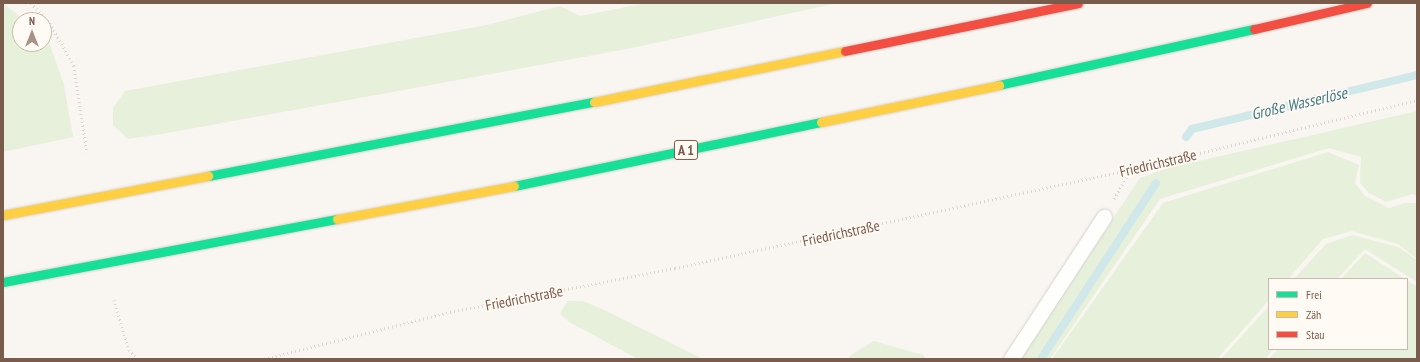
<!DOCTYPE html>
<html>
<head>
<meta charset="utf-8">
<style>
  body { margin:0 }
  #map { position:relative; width:1420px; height:362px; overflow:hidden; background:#f9f5f0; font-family:"PT Sans Narrow",sans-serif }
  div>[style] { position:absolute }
  .green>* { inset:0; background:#e7f0db }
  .stream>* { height:8px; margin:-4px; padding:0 4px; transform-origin:4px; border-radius:4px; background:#d0e8ea }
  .path>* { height:2.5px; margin-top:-1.25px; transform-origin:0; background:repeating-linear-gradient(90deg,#dcd5d0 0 1px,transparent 0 4px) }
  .roads { filter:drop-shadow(0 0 1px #d7d1cb) drop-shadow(0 0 1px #d7d1cb) }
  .lane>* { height:15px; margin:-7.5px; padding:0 7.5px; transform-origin:7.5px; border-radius:7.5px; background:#fefefd }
  .fast>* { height:9px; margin:-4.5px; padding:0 4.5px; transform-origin:4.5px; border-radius:4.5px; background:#16e098 }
  .slow>* { height:9px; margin:-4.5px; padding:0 4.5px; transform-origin:4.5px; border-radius:4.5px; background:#ffcf43 }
  .jam>* { height:9px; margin:-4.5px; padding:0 4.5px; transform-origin:4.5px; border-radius:4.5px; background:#f24e42 }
  span { translate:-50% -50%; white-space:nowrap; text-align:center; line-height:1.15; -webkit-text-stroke:3.5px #fffaf3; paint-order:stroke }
  .shield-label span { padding:1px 3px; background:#fffaf3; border:1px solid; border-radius:3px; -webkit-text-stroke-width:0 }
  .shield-label { font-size:14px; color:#7a5c4d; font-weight:700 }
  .street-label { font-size:15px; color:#7a5c4d }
  .water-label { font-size:16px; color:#437c86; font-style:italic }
  .frame { position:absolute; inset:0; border:4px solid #7a5c4d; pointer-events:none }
  .legend { position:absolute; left:1268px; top:278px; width:140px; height:72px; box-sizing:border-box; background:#fffaf3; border:1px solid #cabbb1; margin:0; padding:5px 7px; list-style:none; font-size:12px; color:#7a5c4d }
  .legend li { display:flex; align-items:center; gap:8px; height:20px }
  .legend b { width:20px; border:1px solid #cabbb1 }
  .north { position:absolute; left:12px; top:12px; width:40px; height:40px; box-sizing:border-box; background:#fffaf3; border:1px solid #cabbb1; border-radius:50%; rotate:0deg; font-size:11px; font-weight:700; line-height:16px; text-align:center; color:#7a5c4d }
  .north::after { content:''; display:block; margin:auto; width:14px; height:18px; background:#a69286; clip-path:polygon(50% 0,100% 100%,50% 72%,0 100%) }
</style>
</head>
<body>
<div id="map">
  <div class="green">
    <i style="clip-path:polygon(3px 3px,24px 20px,20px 20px,20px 44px,44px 44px,44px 38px,49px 42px,64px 85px,73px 137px,3px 152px)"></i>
    <i style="clip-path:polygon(647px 3px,838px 3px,627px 49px,162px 134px,128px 139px,113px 125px,113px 108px,125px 91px,487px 25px,560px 6px,580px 16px)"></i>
    <i style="clip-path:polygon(1417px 111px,1417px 196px,1412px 194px,1386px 202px,1369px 193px,1360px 183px,1361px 157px,1329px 148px,1160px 199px,1050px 359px,1019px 359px,1140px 178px,1168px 168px)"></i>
    <i style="clip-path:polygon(1328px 152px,1359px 165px,1355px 183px,1365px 196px,1389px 208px,1405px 203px,1417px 203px,1417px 259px,1398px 244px,1352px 231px,1323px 239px,1288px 279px,1269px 279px,1269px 300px,1217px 359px,1052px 359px,1163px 203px)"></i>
    <i style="clip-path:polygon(1352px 235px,1398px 247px,1417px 260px,1417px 282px,1365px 249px,1337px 279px,1294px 279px,1326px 244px)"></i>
    <i style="clip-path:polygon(1365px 253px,1405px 279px,1341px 279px)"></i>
    <i style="clip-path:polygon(1407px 280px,1417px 287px,1417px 359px,1269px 359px,1278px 349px,1407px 349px)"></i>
    <i style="clip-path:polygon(567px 301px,583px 301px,602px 309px,703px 359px,638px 359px,569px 322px,560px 314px)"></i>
    <i style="clip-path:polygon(1269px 306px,1269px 349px,1274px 349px,1265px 359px,1221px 359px)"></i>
    <i style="clip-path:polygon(874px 341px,923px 355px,926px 359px,848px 359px,851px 355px)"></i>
  </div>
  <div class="stream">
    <i style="left:1186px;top:137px;width:10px;rotate:-53deg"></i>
    <i style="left:1192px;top:129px;width:231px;rotate:-13.5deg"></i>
    <i style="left:1041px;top:359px;width:210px;rotate:-56.8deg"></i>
  </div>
  <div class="path">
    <i style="left:31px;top:3px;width:28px;rotate:46deg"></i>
    <i style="left:50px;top:23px;width:49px;rotate:60.8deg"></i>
    <i style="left:74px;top:66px;width:88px;rotate:81.5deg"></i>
    <i style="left:1114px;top:199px;width:33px;rotate:-61deg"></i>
    <i style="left:114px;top:300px;width:52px;rotate:73.3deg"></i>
    <i style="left:129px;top:350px;width:13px;rotate:45deg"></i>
    <i style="left:264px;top:359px;width:196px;rotate:-14.2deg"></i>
    <i style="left:454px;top:311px;width:225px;rotate:-11deg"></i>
    <i style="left:675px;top:268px;width:465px;rotate:-12.2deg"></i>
    <i style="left:1130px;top:170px;width:295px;rotate:-13.7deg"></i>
  </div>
  <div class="roads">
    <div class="lane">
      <i style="left:1011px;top:359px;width:170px;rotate:-56.8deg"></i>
    </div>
    <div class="fast">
      <i style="left:999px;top:85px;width:261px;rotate:-12.4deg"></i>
      <i style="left:208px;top:176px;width:393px;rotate:-10.9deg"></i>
      <i style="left:514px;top:186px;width:314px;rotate:-11.8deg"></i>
      <i style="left:3px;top:282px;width:340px;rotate:-10.7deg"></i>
    </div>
    <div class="slow">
      <i style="left:594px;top:102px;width:256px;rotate:-11.5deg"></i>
      <i style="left:821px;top:122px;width:182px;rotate:-11.7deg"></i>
      <i style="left:3px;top:215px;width:209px;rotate:-10.8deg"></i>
      <i style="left:337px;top:219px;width:180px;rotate:-10.6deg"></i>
    </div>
    <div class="jam">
      <i style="left:1254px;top:29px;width:116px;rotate:-13deg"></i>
      <i style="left:845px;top:51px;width:238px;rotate:-11.6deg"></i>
    </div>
  </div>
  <div class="shield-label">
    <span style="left:686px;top:150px">A 1</span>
  </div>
  <div class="street-label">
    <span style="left:1158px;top:163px;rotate:-13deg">Friedrichstraße</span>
    <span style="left:841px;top:233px;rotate:-12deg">Friedrichstraße</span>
    <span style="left:524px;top:298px;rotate:-11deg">Friedrichstraße</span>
  </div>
  <div class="water-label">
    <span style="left:1299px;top:103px;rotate:-13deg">Große Wasserlöse</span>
  </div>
  <div class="frame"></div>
  <ul class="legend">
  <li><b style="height:5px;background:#16e098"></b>Frei</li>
  <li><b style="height:5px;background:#ffcf43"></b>Zäh</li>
  <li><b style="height:5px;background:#f24e42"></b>Stau</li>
  </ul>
  <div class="north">N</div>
</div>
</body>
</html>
